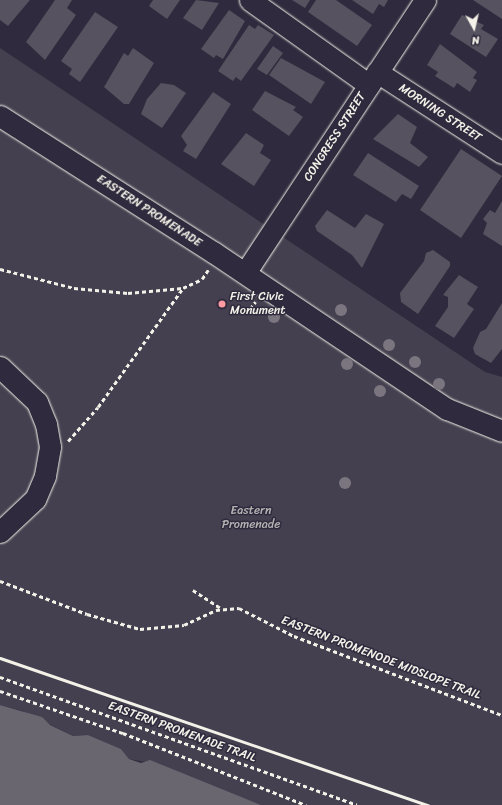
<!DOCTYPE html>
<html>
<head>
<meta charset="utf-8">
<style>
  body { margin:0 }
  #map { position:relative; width:502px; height:805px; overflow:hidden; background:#2f2a3d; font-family:Sriracha,sans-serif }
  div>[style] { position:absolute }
  .green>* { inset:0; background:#454050 }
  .water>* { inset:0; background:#6a6670 }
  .building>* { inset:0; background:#56525f }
  .path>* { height:2.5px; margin-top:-1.25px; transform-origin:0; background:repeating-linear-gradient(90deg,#f4f1e8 0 4px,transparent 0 7px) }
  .roads { filter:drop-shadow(0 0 1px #f4f1e8) drop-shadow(0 0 1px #f4f1e8) }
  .minor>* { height:21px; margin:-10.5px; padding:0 10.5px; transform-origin:10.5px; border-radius:10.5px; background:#2f2a3d }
  .rail>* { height:3px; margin:-1.5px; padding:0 1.5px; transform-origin:1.5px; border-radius:1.5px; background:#f4f1e8 }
  .trees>* { width:12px; height:12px; margin:-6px; border-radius:50%; background:#7a757e }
  .dots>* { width:11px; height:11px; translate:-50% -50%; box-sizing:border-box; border:2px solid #2f2a3d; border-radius:50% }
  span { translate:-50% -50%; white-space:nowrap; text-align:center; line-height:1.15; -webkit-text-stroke:3px #2f2a3d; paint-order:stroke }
  .street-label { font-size:12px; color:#f4f1e8 }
  .poi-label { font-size:12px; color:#f4f1e8 }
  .left { translate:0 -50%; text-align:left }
  .park-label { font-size:12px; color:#b7b3b3 }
  .north { position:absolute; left:454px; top:8px; width:40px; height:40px; -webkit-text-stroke:3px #2f2a3d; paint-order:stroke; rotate:172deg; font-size:11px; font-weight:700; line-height:16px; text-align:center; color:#f4f1e8 }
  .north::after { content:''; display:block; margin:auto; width:14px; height:18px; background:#f4f1e8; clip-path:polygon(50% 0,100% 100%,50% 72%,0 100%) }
</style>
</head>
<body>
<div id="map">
  <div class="green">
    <i style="clip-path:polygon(0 48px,485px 372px,502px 377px,502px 805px,261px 805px,146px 762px,129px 759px,121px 749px,88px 735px,73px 736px,23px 711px,0 705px)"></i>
  </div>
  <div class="water">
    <i style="clip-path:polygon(0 705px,42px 717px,50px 725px,73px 736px,88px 735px,121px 749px,129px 759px,141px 763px,150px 760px,261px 805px,0 805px)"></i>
  </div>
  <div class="building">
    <i style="clip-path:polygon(0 0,30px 0,8px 26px,0 20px)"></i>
    <i style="clip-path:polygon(55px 0,72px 0,67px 8px,76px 15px,45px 60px,26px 42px)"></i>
    <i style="clip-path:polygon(153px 0,180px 0,167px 19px,149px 6px)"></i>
    <i style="clip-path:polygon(196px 0,219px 3px,202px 30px,183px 18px)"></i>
    <i style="clip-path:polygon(292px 0,310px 0,305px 8px)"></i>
    <i style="clip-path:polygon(316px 0,336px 0,372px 25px,357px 46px,308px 12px)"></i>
    <i style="clip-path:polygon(352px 0,388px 0,384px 7px,379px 4px,373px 14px)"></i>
    <i style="clip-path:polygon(473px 0,502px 0,502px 19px)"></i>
    <i style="clip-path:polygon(229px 10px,245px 21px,223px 59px,216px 55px,214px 58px,201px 49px)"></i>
    <i style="clip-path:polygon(95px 12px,118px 27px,80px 82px,69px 74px,72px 69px,61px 61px)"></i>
    <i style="clip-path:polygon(462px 15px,484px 25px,481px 29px,498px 39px,486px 57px,450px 34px)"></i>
    <i style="clip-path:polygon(249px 25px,255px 29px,258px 25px,274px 35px,241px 81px,236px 77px,233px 81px,218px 71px)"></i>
    <i style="clip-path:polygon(440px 44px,477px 72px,473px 78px,477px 80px,470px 92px,457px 83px,454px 88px,435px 76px,438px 72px,427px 65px)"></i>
    <i style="clip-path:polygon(273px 46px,283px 53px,267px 75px,257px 69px)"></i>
    <i style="clip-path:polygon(133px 48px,154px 63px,129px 104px,124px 104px,104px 87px,124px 53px,128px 56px)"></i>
    <i style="clip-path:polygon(281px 58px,325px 82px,311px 104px,269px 75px)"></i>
    <i style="clip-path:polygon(161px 83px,174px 85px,186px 93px,162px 128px,141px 114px,147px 99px)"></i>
    <i style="clip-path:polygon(265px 91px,296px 107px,293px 110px,303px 117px,289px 136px,252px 110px)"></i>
    <i style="clip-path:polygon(213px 92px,231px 104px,196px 159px,183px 151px,187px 145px,181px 136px)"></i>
    <i style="clip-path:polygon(398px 114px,417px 127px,410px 143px,428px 157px,419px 167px,373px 139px)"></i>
    <i style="clip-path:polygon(246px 133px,264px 145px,260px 153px,271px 160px,254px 186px,221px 164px)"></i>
    <i style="clip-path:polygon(461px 149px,502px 176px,461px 238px,420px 210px)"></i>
    <i style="clip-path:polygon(368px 153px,419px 186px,411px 199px,402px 194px,396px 202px,353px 175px)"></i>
    <i style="clip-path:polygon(502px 201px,502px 246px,483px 234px,487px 223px,483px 219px,490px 210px,495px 213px)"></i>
    <i style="clip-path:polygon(327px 210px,355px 228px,366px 214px,384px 224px,362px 268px,352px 255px,317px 231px,315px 226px)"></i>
    <i style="clip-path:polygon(433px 250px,450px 262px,450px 266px,418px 314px,401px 302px,400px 293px,424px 261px,426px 253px)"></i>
    <i style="clip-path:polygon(459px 275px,478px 287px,467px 304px,474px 309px,454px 338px,435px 326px,448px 307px,448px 297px,443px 295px)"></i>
    <i style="clip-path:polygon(502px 303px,502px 349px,491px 363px,475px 354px,473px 348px,480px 332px,486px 329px)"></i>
  </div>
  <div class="path">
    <i style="left:0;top:269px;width:76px;rotate:14.4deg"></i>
    <i style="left:74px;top:288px;width:54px;rotate:5.3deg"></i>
    <i style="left:128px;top:293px;width:55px;rotate:-5.2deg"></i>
    <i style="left:183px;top:288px;width:21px;rotate:-25deg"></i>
    <i style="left:202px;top:279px;width:11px;rotate:-56deg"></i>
    <i style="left:250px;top:309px;width:9px;rotate:-54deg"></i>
    <i style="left:68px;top:441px;width:45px;rotate:-48.6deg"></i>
    <i style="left:98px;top:407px;width:146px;rotate:-54.5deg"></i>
    <i style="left:0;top:581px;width:93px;rotate:20.8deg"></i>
    <i style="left:87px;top:614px;width:55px;rotate:15.8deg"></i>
    <i style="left:140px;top:629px;width:44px;rotate:-5.2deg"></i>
    <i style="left:184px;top:625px;width:35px;rotate:-25deg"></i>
    <i style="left:216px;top:610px;width:23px;rotate:-5deg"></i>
    <i style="left:239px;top:608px;width:62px;rotate:27deg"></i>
    <i style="left:294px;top:636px;width:222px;rotate:20.8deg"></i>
    <i style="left:193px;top:590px;width:33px;rotate:33deg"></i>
    <i style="left:0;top:677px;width:379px;rotate:19.7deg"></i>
    <i style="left:0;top:691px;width:130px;rotate:18.9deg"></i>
    <i style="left:123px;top:733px;width:197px;rotate:21.5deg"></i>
  </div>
  <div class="roads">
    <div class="minor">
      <i style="left:250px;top:0;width:146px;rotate:35.5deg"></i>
      <i style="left:377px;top:72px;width:149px;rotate:32.9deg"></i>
      <i style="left:0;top:116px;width:253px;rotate:32.6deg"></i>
      <i style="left:213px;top:252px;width:282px;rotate:33.9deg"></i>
      <i style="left:447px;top:409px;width:59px;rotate:21.8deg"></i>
      <i style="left:245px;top:273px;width:327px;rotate:-56.6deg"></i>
      <i style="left:0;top:367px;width:51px;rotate:43.4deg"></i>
      <i style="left:37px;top:402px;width:24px;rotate:68deg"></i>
      <i style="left:46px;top:424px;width:23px;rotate:80deg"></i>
      <i style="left:50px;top:447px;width:29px;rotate:100deg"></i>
      <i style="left:45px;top:476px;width:25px;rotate:113deg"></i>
      <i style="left:35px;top:499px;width:48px;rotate:136.7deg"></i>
    </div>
  </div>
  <div class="rail">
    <i style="left:0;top:658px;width:453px;rotate:19deg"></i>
  </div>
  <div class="trees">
    <i style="left:341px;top:310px"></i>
    <i style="left:274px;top:317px"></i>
    <i style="left:389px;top:345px"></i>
    <i style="left:415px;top:362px"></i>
    <i style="left:347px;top:364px"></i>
    <i style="left:439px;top:384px"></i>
    <i style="left:380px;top:391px"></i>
    <i style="left:345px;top:483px"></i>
  </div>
  <div class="dots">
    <i style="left:222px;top:304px;background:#ff9aa2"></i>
  </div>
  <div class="street-label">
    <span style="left:440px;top:113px;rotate:33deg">MORNING STREET</span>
    <span style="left:335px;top:137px;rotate:-57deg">CONGRESS STREET</span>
    <span style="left:149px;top:211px;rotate:33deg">EASTERN PROMENADE</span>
    <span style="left:381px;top:658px;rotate:21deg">EASTERN PROMENODE MIDSLOPE TRAIL</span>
    <span style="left:182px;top:732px;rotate:20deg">EASTERN PROMENADE TRAIL</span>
  </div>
  <div class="poi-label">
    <span class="left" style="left:230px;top:304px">First Civic<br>Monument</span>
  </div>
  <div class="park-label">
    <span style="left:251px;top:518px">Eastern<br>Promenade</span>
  </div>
  <div class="north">N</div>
</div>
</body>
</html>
